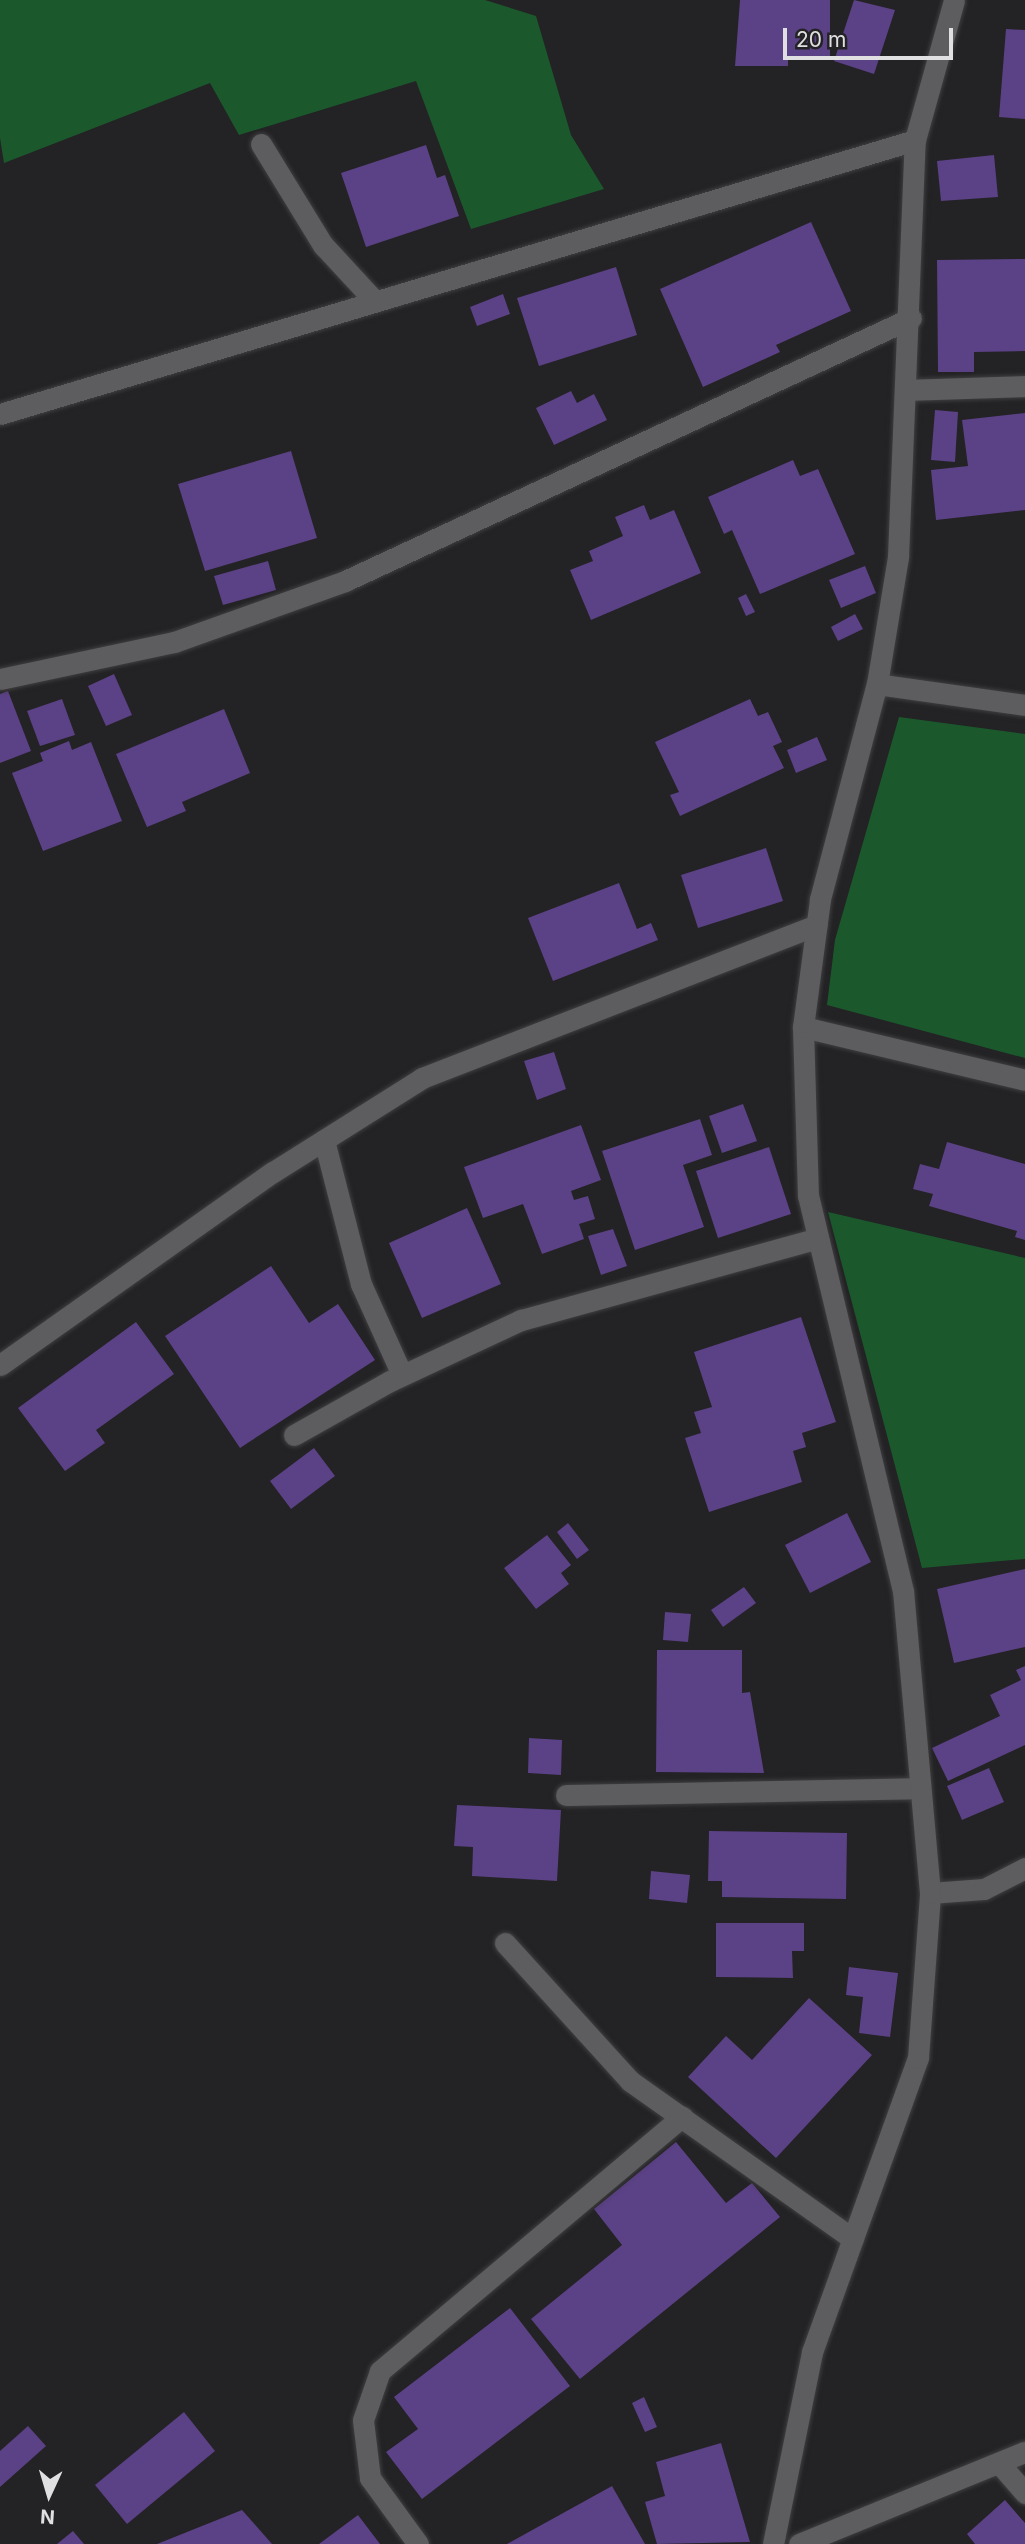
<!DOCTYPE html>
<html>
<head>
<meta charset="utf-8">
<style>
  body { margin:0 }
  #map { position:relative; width:1025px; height:2544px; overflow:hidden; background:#232224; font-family:Inter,sans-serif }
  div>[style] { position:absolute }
  .green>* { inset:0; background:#1b592d }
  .building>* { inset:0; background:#5b4185 }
  .roads { filter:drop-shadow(0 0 2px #3f3e40) drop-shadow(0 0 2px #3f3e40) }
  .minor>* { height:21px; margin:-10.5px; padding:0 10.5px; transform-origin:10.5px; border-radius:10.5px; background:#5d5c5f }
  span { translate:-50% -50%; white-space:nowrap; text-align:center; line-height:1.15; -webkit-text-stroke:5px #232224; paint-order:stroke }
  .north { position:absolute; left:14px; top:2460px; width:70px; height:70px; -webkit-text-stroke:5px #232224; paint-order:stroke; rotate:184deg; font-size:19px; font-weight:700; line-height:28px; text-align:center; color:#e0dfe1 }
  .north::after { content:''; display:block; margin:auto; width:24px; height:32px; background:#e0dfe1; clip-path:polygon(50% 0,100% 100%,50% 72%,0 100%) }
  .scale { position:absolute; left:783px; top:28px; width:170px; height:32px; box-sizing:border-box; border:4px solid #e0dfe1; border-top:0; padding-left:9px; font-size:21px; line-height:24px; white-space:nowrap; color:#e0dfe1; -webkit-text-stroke:5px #232224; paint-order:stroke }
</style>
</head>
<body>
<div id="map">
  <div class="green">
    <i style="clip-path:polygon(0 0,485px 0,536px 16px,571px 135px,604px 189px,471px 229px,416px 81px,239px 135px,210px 83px,4px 163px,0 138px)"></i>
    <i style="clip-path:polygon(899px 717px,1025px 734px,1025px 1058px,827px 1005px,835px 940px)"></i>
    <i style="clip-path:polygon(828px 1212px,1025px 1258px,1025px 1559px,922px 1568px)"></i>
  </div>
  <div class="building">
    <i style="clip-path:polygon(740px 0,830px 0,830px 56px,788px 57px,788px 66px,735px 66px)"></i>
    <i style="clip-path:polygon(854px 0,895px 10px,874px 74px,834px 61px)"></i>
    <i style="clip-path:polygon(1006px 29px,1025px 30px,1025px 119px,999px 117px)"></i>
    <i style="clip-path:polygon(426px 145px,437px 178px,445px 175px,459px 216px,366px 247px,341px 173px)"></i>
    <i style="clip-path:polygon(994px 155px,998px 197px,941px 201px,937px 161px)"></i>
    <i style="clip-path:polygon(811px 222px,851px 311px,776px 345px,780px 352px,703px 387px,660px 289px)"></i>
    <i style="clip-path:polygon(1025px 259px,1025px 351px,974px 352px,974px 372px,938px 372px,937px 260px)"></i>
    <i style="clip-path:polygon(616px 267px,637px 335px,539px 366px,517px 298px)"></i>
    <i style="clip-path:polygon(503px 294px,510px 314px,477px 326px,470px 307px)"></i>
    <i style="clip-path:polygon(571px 391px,577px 403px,594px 394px,607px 420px,554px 445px,536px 408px)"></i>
    <i style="clip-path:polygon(935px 410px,958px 412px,955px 462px,931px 460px)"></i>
    <i style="clip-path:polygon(1025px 413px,1025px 510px,936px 520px,931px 470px,968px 466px,962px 420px)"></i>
    <i style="clip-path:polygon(291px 451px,317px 538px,205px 571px,178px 484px)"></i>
    <i style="clip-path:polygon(793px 460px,800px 476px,818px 469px,855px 554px,760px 594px,732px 530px,724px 534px,708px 497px)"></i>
    <i style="clip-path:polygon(644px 505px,650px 520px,674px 510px,701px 573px,591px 620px,570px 570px,593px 561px,589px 551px,623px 536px,615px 517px)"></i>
    <i style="clip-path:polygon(268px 561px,276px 590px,223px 605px,214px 576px)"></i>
    <i style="clip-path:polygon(865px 566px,876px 593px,841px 608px,829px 580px)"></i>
    <i style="clip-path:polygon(746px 594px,755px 612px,746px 616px,738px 598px)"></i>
    <i style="clip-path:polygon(855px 614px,863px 629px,838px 641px,831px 627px)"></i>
    <i style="clip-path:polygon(114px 674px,132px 715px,106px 726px,88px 686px)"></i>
    <i style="clip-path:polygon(8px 691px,31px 751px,0 763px,0 694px)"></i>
    <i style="clip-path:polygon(62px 699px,75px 735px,40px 746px,27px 711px)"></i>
    <i style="clip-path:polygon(750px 699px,758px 716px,768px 712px,782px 742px,773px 746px,784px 768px,680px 816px,670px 795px,679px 792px,655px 742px)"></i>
    <i style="clip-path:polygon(224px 709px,250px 773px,182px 802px,186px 811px,147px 827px,116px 754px)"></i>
    <i style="clip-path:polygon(817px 737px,827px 760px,796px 773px,787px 750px)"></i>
    <i style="clip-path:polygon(69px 741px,72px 750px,91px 742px,122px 821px,43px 851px,12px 773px,43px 761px,40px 753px)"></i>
    <i style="clip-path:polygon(766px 848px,783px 901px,698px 928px,681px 875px)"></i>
    <i style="clip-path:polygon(619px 883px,637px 929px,651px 923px,658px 940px,553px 981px,528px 918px)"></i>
    <i style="clip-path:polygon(554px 1052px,566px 1089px,537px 1100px,524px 1061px)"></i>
    <i style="clip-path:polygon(743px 1104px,757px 1141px,722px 1153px,709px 1116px)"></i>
    <i style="clip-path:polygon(700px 1119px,712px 1155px,683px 1165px,704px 1227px,635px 1250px,602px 1151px)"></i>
    <i style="clip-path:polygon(581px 1125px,601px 1180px,571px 1191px,574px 1200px,588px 1196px,595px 1219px,579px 1224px,584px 1239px,542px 1254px,523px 1204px,483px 1218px,464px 1167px)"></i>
    <i style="clip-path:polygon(947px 1142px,1025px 1164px,1025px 1240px,1015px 1237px,1017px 1231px,929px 1206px,933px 1194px,913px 1189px,920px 1164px,939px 1169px)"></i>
    <i style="clip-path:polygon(769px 1147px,791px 1214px,718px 1238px,696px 1171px)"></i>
    <i style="clip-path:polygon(467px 1208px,501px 1284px,422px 1318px,389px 1243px)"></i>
    <i style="clip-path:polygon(613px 1229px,627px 1266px,601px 1275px,588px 1236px)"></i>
    <i style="clip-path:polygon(271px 1266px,309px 1323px,338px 1304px,375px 1360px,240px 1448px,165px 1336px)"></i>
    <i style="clip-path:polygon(801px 1317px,836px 1422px,802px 1433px,806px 1447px,793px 1451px,802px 1482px,709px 1512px,685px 1438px,701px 1433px,694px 1412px,712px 1407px,694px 1352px)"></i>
    <i style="clip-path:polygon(136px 1322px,174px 1374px,96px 1430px,105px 1443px,65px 1471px,18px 1408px)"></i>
    <i style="clip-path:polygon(314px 1448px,335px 1476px,291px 1509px,270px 1481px)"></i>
    <i style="clip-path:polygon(847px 1513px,871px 1562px,810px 1593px,785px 1545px)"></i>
    <i style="clip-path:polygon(568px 1523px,589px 1550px,577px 1559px,557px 1532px)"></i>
    <i style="clip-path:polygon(547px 1535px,571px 1565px,561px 1573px,569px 1584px,536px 1609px,504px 1568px)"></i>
    <i style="clip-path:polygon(1025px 1569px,1025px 1647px,954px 1663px,937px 1589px)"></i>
    <i style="clip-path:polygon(744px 1587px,756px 1603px,723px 1627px,711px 1610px)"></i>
    <i style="clip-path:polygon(665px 1612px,691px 1614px,688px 1642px,663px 1640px)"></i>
    <i style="clip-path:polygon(657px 1650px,742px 1650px,742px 1693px,750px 1692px,764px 1773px,656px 1772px)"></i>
    <i style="clip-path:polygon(1025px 1666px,1025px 1745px,948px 1781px,932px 1748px,1000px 1716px,990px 1695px,1021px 1680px,1016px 1670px)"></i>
    <i style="clip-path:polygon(529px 1738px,562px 1740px,561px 1775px,528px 1773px)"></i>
    <i style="clip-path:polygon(989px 1768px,1004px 1802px,962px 1820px,947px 1786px)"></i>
    <i style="clip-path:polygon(457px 1805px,561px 1810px,557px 1881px,472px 1876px,473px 1847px,454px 1846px)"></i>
    <i style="clip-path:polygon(709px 1831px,847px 1833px,846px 1899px,722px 1897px,722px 1881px,708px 1881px)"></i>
    <i style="clip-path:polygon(651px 1871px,690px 1875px,687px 1903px,649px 1899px)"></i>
    <i style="clip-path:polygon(716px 1923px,804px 1923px,804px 1951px,792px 1951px,793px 1978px,716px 1977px)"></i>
    <i style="clip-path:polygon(849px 1967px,898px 1973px,890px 2037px,859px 2033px,863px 1997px,846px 1995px)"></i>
    <i style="clip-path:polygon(809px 1998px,872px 2055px,776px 2158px,688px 2077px,726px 2036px,752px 2060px)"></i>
    <i style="clip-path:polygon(676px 2142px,726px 2203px,752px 2183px,780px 2217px,580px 2379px,531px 2319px,622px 2245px,594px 2209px)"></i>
    <i style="clip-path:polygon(510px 2308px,570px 2386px,422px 2499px,386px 2452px,418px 2429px,394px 2397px)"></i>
    <i style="clip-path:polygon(644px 2397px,657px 2427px,645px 2432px,632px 2403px)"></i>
    <i style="clip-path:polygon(184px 2412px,215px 2451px,127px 2524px,95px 2485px)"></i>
    <i style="clip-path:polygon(28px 2426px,46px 2446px,0 2487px,0 2451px)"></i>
    <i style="clip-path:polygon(721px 2443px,750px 2542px,657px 2544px,645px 2502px,665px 2496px,656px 2462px)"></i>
    <i style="clip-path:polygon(612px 2486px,645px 2544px,507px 2544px)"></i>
    <i style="clip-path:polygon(1005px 2500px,1025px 2523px,1025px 2544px,975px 2544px,967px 2534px)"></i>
    <i style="clip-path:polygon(242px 2510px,272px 2544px,157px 2544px)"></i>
    <i style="clip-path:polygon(358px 2515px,380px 2544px,319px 2544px)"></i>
    <i style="clip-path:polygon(73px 2531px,84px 2544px,57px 2544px)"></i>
  </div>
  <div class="roads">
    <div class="minor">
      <i style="left:261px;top:144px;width:119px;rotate:58.5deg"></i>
      <i style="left:323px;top:245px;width:75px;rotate:47.2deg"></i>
      <i style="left:907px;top:390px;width:118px;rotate:-1.9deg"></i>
      <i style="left:0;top:414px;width:955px;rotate:-16.67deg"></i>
      <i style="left:0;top:679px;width:178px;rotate:-12deg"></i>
      <i style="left:174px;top:642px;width:182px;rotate:-19.6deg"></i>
      <i style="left:345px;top:581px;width:624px;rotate:-24.92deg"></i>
      <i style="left:877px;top:684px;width:149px;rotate:8.1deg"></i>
      <i style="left:803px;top:1027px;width:228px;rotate:13.4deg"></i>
      <i style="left:324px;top:1140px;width:149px;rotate:75.6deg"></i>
      <i style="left:361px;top:1284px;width:100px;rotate:65.7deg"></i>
      <i style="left:0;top:1365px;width:334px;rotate:-35.3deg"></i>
      <i style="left:273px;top:1172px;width:176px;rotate:-32.2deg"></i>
      <i style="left:422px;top:1078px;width:423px;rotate:-21.2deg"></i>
      <i style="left:294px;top:1435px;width:110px;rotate:-29.4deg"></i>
      <i style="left:390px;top:1381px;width:145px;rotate:-25deg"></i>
      <i style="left:521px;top:1320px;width:308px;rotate:-15.4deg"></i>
      <i style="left:566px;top:1795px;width:353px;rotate:-1.1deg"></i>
      <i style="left:930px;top:1893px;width:54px;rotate:-4.2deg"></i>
      <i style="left:984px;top:1889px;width:46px;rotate:-27.1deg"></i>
      <i style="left:505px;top:1943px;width:186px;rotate:47.8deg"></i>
      <i style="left:630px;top:2081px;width:273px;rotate:35.3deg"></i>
      <i style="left:999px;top:2463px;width:40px;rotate:49deg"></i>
      <i style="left:418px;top:2544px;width:82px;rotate:-126deg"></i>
      <i style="left:370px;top:2478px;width:58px;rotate:-96.9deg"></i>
      <i style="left:363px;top:2420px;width:52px;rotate:-70.9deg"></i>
      <i style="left:380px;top:2371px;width:395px;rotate:-40.1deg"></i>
      <i style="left:773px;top:2544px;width:196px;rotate:-78.5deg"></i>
      <i style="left:812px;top:2352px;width:313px;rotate:-70.2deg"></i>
      <i style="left:918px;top:2058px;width:165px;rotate:-85.8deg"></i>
      <i style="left:930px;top:1893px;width:303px;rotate:-95.1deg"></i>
      <i style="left:903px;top:1591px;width:406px;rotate:-103.5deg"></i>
      <i style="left:808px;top:1196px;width:169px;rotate:-91.7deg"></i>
      <i style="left:803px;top:1027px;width:129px;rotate:-82.4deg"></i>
      <i style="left:820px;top:899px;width:222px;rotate:-75.2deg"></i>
      <i style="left:877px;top:684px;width:129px;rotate:-80.6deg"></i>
      <i style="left:898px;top:557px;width:417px;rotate:-87.7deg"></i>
      <i style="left:915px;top:140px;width:145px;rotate:-74.4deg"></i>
      <i style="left:799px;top:2544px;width:244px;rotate:-22.2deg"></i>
    </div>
  </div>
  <div class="north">N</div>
  <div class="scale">20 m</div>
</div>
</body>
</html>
